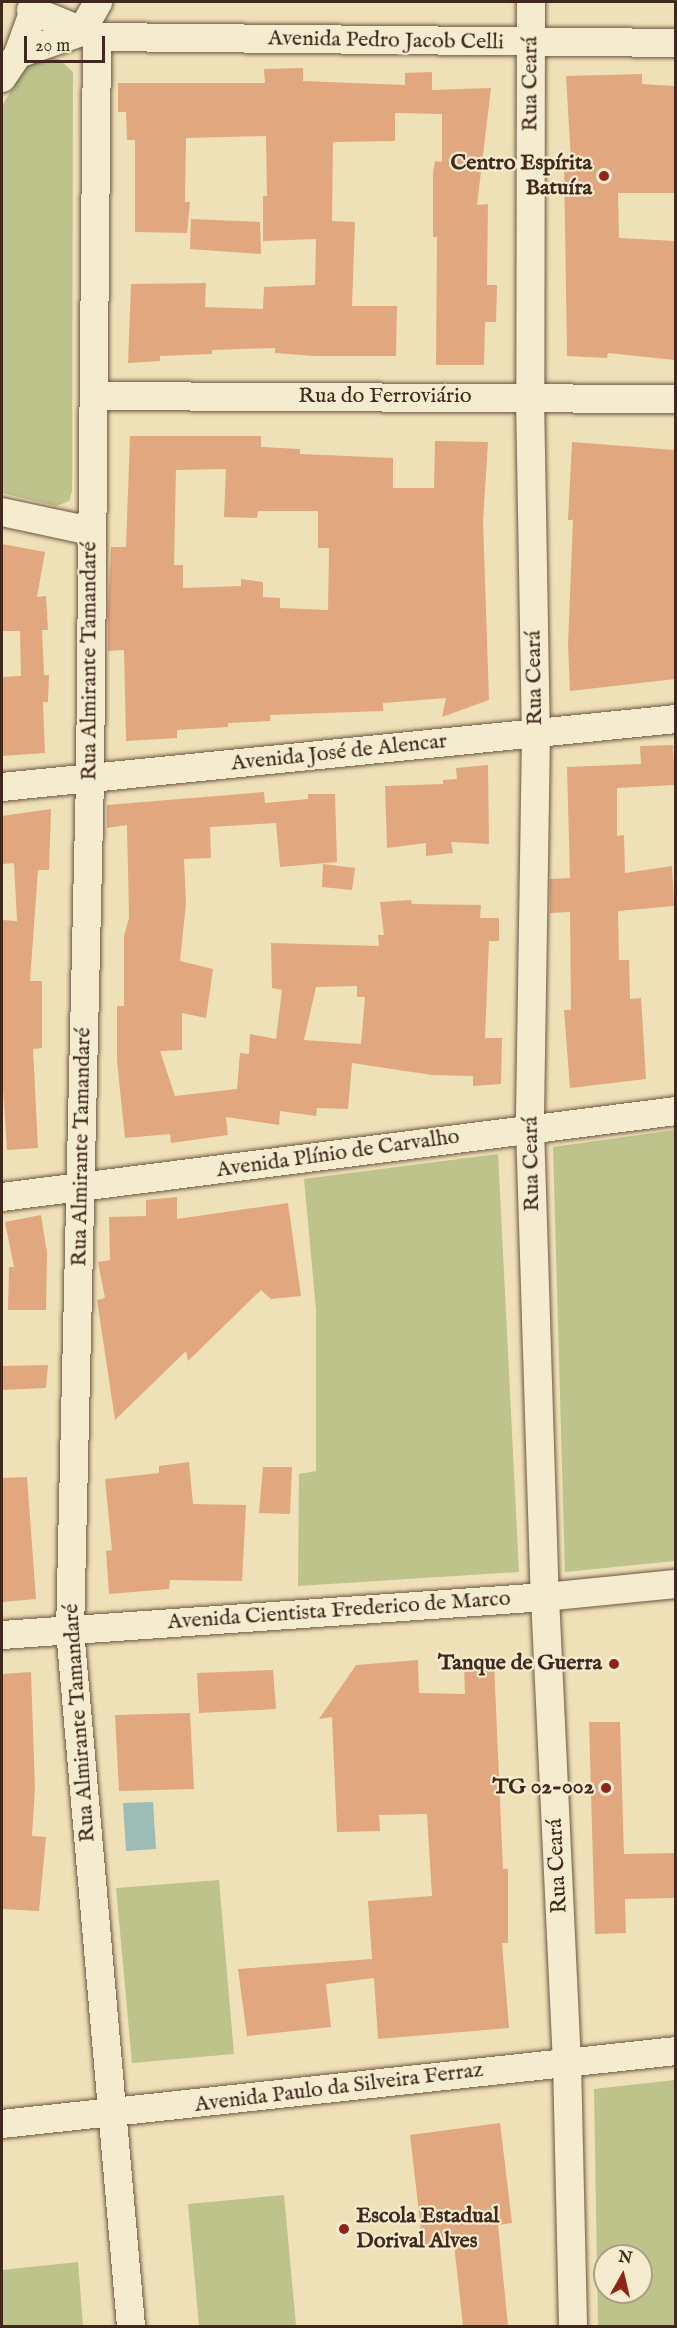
<!DOCTYPE html>
<html>
<head>
<meta charset="utf-8">
<style>
  body { margin:0 }
  #map { position:relative; width:677px; height:2328px; overflow:hidden; background:#efe1b7; font-family:"IM FELL English",serif }
  div>[style] { position:absolute }
  .green>* { inset:0; background:#bec28b }
  .water>* { inset:0; background:#9cbcb5 }
  .building>* { inset:0; background:#e1a77f }
  .roads { filter:drop-shadow(0 0 2px #6c5643) drop-shadow(0 0 2px #6c5643) }
  .street>* { height:28px; margin:-14px; padding:0 14px; transform-origin:14px; border-radius:14px; background:#f5ecd0 }
  .dots>* { width:16px; height:16px; translate:-50% -50%; box-sizing:border-box; border:3px solid #f5ecd0; border-radius:50% }
  span { translate:-50% -50%; white-space:nowrap; text-align:center; line-height:1.15; -webkit-text-stroke:4.5px #f5ecd0; paint-order:stroke }
  .street-label { font-size:22px; color:#41281c }
  .poi-label { font-size:22px; color:#41281c; font-weight:700 }
  .right { translate:-100% -50%; text-align:right }
  .left { translate:0 -50%; text-align:left }
  .frame { position:absolute; inset:0; border:3px solid #41281c; pointer-events:none }
  .north { position:absolute; left:593px; top:2244px; width:60px; height:60px; box-sizing:border-box; background:#f5ecd0; border:2px solid #ad9e88; border-radius:50%; rotate:8deg; font-size:16px; font-weight:700; line-height:24px; text-align:center; color:#41281c }
  .north::after { content:''; display:block; margin:auto; width:21px; height:27px; background:#8f2418; clip-path:polygon(50% 0,100% 100%,50% 72%,0 100%) }
  .scale { position:absolute; left:24px; top:36px; width:81px; height:27px; box-sizing:border-box; border:3px solid #41281c; border-top:0; padding-left:8px; font-size:18px; line-height:21px; white-space:nowrap; color:#41281c; -webkit-text-stroke:4px #f5ecd0; paint-order:stroke }
</style>
</head>
<body>
<div id="map">
  <div class="green">
    <i style="clip-path:polygon(49px 57px,59px 59px,73px 72px,72px 491px,69px 501px,56px 506px,2px 493px,2px 106px,24px 69px,31px 62px)"></i>
    <i style="clip-path:polygon(675px 1130px,675px 1561px,565px 1572px,553px 1147px)"></i>
    <i style="clip-path:polygon(498px 1154px,519px 1572px,298px 1586px,299px 1474px,316px 1471px,316px 1310px,304px 1179px)"></i>
    <i style="clip-path:polygon(219px 1880px,234px 2054px,132px 2063px,116px 1888px)"></i>
    <i style="clip-path:polygon(evenodd,675px 2080px,675px 2326px,598px 2326px,594px 2089px,675px 2080px,605px 2256px,641px 2256px,641px 2292px,605px 2292px,605px 2256px)"></i>
    <i style="clip-path:polygon(284px 2195px,296px 2325px,199px 2326px,188px 2204px)"></i>
    <i style="clip-path:polygon(78px 2262px,83px 2326px,2px 2326px,2px 2270px)"></i>
  </div>
  <div class="water">
    <i style="clip-path:polygon(153px 1802px,156px 1849px,126px 1851px,123px 1803px)"></i>
  </div>
  <div class="building">
    <i style="clip-path:polygon(303px 68px,303px 81px,405px 85px,405px 73px,432px 72px,432px 90px,491px 88px,477px 205px,488px 204px,487px 285px,497px 285px,496px 322px,485px 322px,484px 365px,436px 365px,437px 237px,433px 237px,433px 173px,435px 161px,442px 162px,442px 114px,395px 113px,395px 141px,333px 142px,332px 221px,355px 222px,352px 306px,397px 306px,396px 356px,314px 356px,275px 353px,275px 348px,212px 350px,212px 354px,160px 356px,160px 361px,128px 363px,131px 284px,206px 283px,205px 307px,263px 309px,264px 287px,315px 285px,316px 239px,263px 241px,263px 196px,267px 196px,266px 136px,186px 138px,185px 202px,190px 202px,187px 233px,135px 232px,135px 140px,127px 140px,126px 112px,118px 112px,118px 83px,265px 83px,264px 69px)"></i>
    <i style="clip-path:polygon(642px 74px,642px 84px,675px 86px,675px 193px,618px 193px,619px 238px,675px 241px,675px 360px,608px 353px,607px 358px,567px 356px,564px 160px,571px 160px,566px 76px)"></i>
    <i style="clip-path:polygon(191px 219px,260px 222px,261px 254px,190px 249px)"></i>
    <i style="clip-path:polygon(evenodd,130px 436px,261px 436px,261px 447px,300px 449px,300px 454px,393px 458px,393px 488px,434px 488px,435px 441px,488px 442px,483px 521px,489px 700px,442px 717px,446px 698px,383px 703px,383px 711px,270px 715px,270px 721px,228px 723px,228px 727px,177px 730px,177px 738px,126px 741px,124px 650px,108px 651px,108px 609px,111px 547px,126px 547px,130px 436px,226px 469px,224px 517px,257px 518px,258px 511px,318px 511px,318px 548px,329px 548px,328px 610px,280px 608px,280px 598px,263px 597px,263px 582px,241px 579px,241px 586px,183px 588px,183px 565px,174px 565px,176px 470px,226px 469px)"></i>
    <i style="clip-path:polygon(572px 442px,675px 450px,675px 679px,570px 691px,568px 645px,573px 520px,568px 520px)"></i>
    <i style="clip-path:polygon(2px 544px,45px 552px,37px 597px,46px 596px,48px 630px,42px 630px,44px 675px,49px 675px,48px 702px,43px 702px,45px 753px,2px 756px,3px 677px,21px 676px,20px 631px,2px 631px)"></i>
    <i style="clip-path:polygon(673px 745px,675px 785px,617px 788px,617px 836px,624px 835px,625px 873px,672px 866px,674px 906px,618px 911px,619px 960px,629px 960px,630px 999px,641px 998px,646px 1079px,570px 1088px,564px 1010px,571px 1010px,570px 912px,550px 913px,550px 879px,570px 878px,567px 767px,641px 764px,640px 746px)"></i>
    <i style="clip-path:polygon(488px 765px,489px 844px,451px 842px,453px 853px,426px 856px,426px 843px,387px 848px,385px 786px,443px 784px,443px 780px,457px 779px,456px 768px)"></i>
    <i style="clip-path:polygon(evenodd,264px 792px,265px 803px,308px 799px,308px 794px,335px 794px,337px 862px,280px 867px,276px 823px,210px 827px,211px 858px,184px 859px,186px 904px,180px 961px,213px 969px,206px 1018px,182px 1013px,182px 1050px,160px 1051px,175px 1096px,237px 1089px,240px 1053px,249px 1054px,250px 1034px,276px 1039px,282px 990px,272px 988px,271px 943px,379px 946px,378px 935px,384px 935px,380px 902px,411px 900px,412px 904px,481px 905px,480px 918px,499px 918px,499px 941px,489px 941px,485px 1038px,502px 1038px,501px 1084px,473px 1086px,473px 1076px,432px 1075px,352px 1063px,348px 1109px,317px 1108px,316px 1116px,280px 1111px,279px 1125px,226px 1117px,228px 1135px,171px 1143px,170px 1134px,125px 1138px,117px 1061px,117px 1006px,124px 1006px,124px 936px,129px 918px,127px 825px,107px 828px,107px 805px,264px 792px,357px 986px,357px 997px,365px 997px,361px 1044px,304px 1040px,316px 987px,357px 986px)"></i>
    <i style="clip-path:polygon(51px 809px,49px 870px,38px 870px,30px 981px,42px 981px,42px 1048px,33px 1049px,38px 1148px,7px 1150px,2px 1074px,2px 920px,17px 921px,14px 863px,2px 864px,2px 816px)"></i>
    <i style="clip-path:polygon(323px 864px,355px 868px,352px 890px,322px 887px)"></i>
    <i style="clip-path:polygon(177px 1197px,177px 1219px,288px 1203px,301px 1296px,271px 1299px,261px 1290px,188px 1361px,186px 1351px,115px 1420px,97px 1300px,105px 1298px,98px 1262px,110px 1260px,109px 1217px,146px 1216px,146px 1200px)"></i>
    <i style="clip-path:polygon(41px 1215px,47px 1253px,46px 1310px,8px 1310px,9px 1267px,14px 1267px,5px 1222px)"></i>
    <i style="clip-path:polygon(48px 1365px,46px 1388px,2px 1390px,2px 1366px)"></i>
    <i style="clip-path:polygon(189px 1462px,193px 1504px,246px 1505px,242px 1581px,170px 1580px,169px 1589px,109px 1594px,106px 1551px,112px 1550px,105px 1479px,159px 1473px,159px 1466px)"></i>
    <i style="clip-path:polygon(263px 1467px,292px 1467px,290px 1514px,259px 1513px)"></i>
    <i style="clip-path:polygon(27px 1477px,36px 1599px,2px 1602px,2px 1478px)"></i>
    <i style="clip-path:polygon(418px 1660px,419px 1693px,465px 1694px,464px 1664px,494px 1663px,503px 1869px,508px 1869px,508px 1943px,502px 1943px,509px 2028px,378px 2039px,374px 1978px,326px 1984px,331px 2027px,247px 2036px,238px 1969px,372px 1959px,368px 1901px,432px 1896px,427px 1814px,379px 1815px,380px 1831px,337px 1832px,332px 1717px,319px 1719px,356px 1665px)"></i>
    <i style="clip-path:polygon(273px 1670px,276px 1709px,199px 1713px,197px 1673px)"></i>
    <i style="clip-path:polygon(31px 1672px,35px 1788px,32px 1836px,46px 1837px,39px 1911px,2px 1909px,2px 1674px)"></i>
    <i style="clip-path:polygon(190px 1713px,194px 1789px,119px 1791px,115px 1715px)"></i>
    <i style="clip-path:polygon(589px 1722px,620px 1722px,624px 1854px,675px 1853px,675px 1898px,625px 1899px,626px 1933px,595px 1934px)"></i>
    <i style="clip-path:polygon(500px 2123px,512px 2223px,498px 2225px,508px 2326px,463px 2326px,454px 2244px,423px 2248px,410px 2135px)"></i>
  </div>
  <div class="roads">
    <div class="street">
      <i style="left:531px;top:2px;width:395px;rotate:90.1deg"></i>
      <i style="left:530px;top:397px;width:337px;rotate:89deg"></i>
      <i style="left:536px;top:734px;width:394px;rotate:90.9deg"></i>
      <i style="left:530px;top:1128px;width:469px;rotate:88.2deg"></i>
      <i style="left:545px;top:1597px;width:465px;rotate:87.3deg"></i>
      <i style="left:567px;top:2061px;width:265px;rotate:88.7deg"></i>
      <i style="left:31px;top:10px;width:71px;rotate:22.2deg"></i>
      <i style="left:97px;top:37px;width:741px;rotate:90.54deg"></i>
      <i style="left:90px;top:778px;width:852px;rotate:91.34deg"></i>
      <i style="left:70px;top:1630px;width:699px;rotate:84.99deg"></i>
      <i style="left:97px;top:37px;width:579px;rotate:0.59deg"></i>
      <i style="left:18px;top:54px;width:67px;rotate:-19.2deg"></i>
      <i style="left:81px;top:32px;width:34px;rotate:-60deg"></i>
      <i style="left:2px;top:78px;width:29px;rotate:-56deg"></i>
      <i style="left:18px;top:54px;width:55px;rotate:-69.9deg"></i>
      <i style="left:94px;top:396px;width:582px;rotate:0.3deg"></i>
      <i style="left:2px;top:512px;width:91px;rotate:12.1deg"></i>
      <i style="left:2px;top:787px;width:677px;rotate:-5.76deg"></i>
      <i style="left:2px;top:1197px;width:679px;rotate:-7.27deg"></i>
      <i style="left:2px;top:1635px;width:544px;rotate:-4deg"></i>
      <i style="left:545px;top:1597px;width:132px;rotate:-5.7deg"></i>
      <i style="left:2px;top:2124px;width:678px;rotate:-6.18deg"></i>
    </div>
  </div>
  <div class="dots">
    <i style="left:604px;top:176px;background:#8f2418"></i>
    <i style="left:614px;top:1664px;background:#8f2418"></i>
    <i style="left:606px;top:1788px;background:#8f2418"></i>
    <i style="left:344px;top:2229px;background:#8f2418"></i>
  </div>
  <div class="street-label">
    <span style="left:386px;top:41px;rotate:1deg">Avenida Pedro Jacob Celli</span>
    <span style="left:531px;top:84px;rotate:-90deg">Rua Ceará</span>
    <span style="left:385px;top:397px">Rua do Ferroviário</span>
    <span style="left:90px;top:661px;rotate:-90deg">Rua Almirante Tamandaré</span>
    <span style="left:535px;top:678px;rotate:-91deg">Rua Ceará</span>
    <span style="left:339px;top:753px;rotate:-6deg">Avenida José de Alencar</span>
    <span style="left:82px;top:1147px;rotate:-89deg">Rua Almirante Tamandaré</span>
    <span style="left:338px;top:1154px;rotate:-8deg">Avenida Plínio de Carvalho</span>
    <span style="left:532px;top:1164px;rotate:-91deg">Rua Ceará</span>
    <span style="left:339px;top:1611px;rotate:-4deg">Avenida Cientista Frederico de Marco</span>
    <span style="left:80px;top:1723px;rotate:-94deg">Rua Almirante Tamandaré</span>
    <span style="left:558px;top:1866px;rotate:-93deg">Rua Ceará</span>
    <span style="left:339px;top:2088px;rotate:-7deg">Avenida Paulo da Silveira Ferraz</span>
  </div>
  <div class="poi-label">
    <span class="right" style="left:592px;top:176px">Centro Espírita<br>Batuíra</span>
    <span class="right" style="left:602px;top:1664px">Tanque de Guerra</span>
    <span class="right" style="left:594px;top:1788px">TG 02-002</span>
    <span class="left" style="left:356px;top:2229px">Escola Estadual<br>Dorival Alves</span>
  </div>
  <div class="frame"></div>
  <div class="north">N</div>
  <div class="scale">20 m</div>
</div>
</body>
</html>
